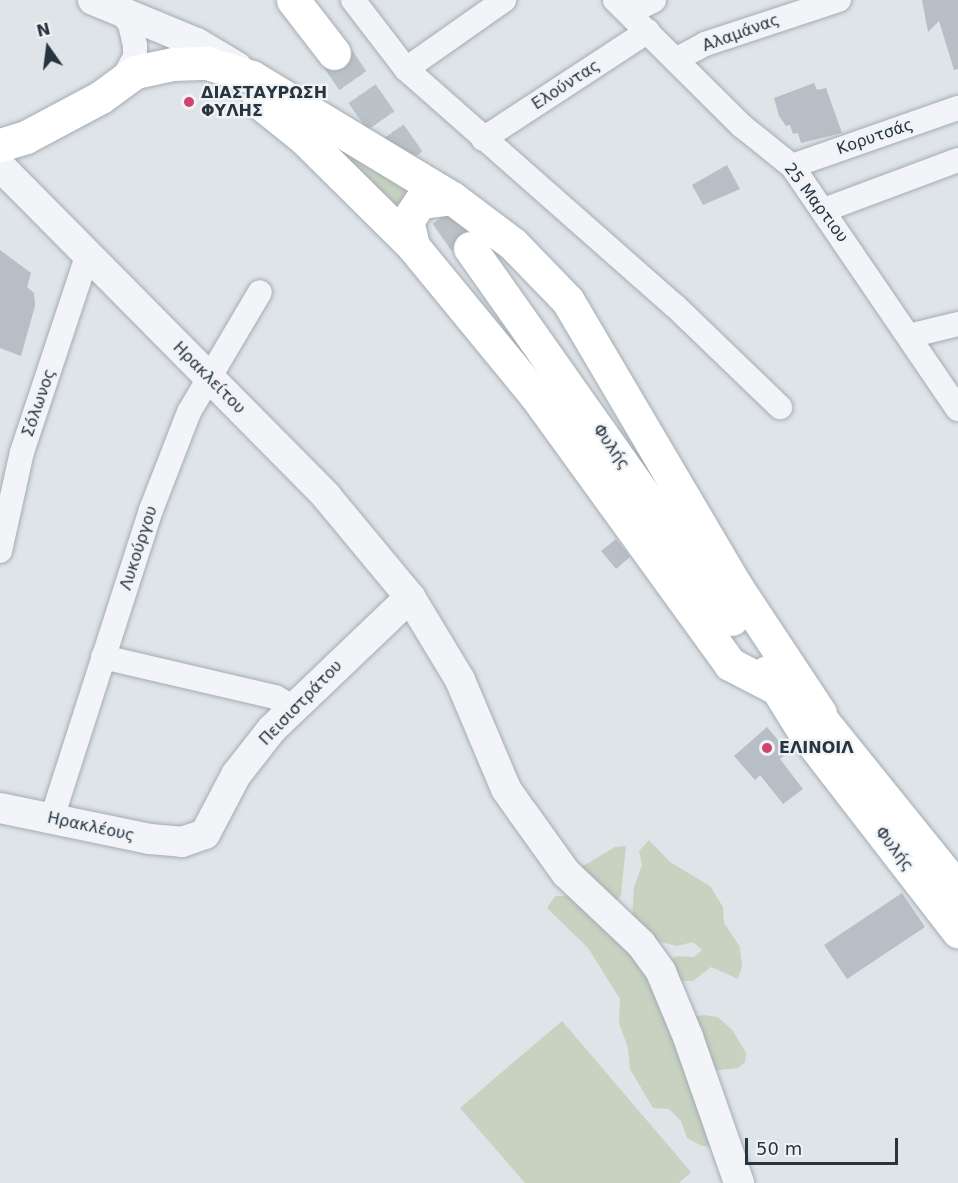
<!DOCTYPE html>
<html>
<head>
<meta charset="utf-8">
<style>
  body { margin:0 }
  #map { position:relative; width:958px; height:1183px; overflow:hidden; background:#dfe4e9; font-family:"DejaVu Sans",sans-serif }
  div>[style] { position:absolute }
  .green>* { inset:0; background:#c8d2c0 }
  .building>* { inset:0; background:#b7bec5 }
  .primary-tunnel>* { height:33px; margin-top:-16.5px; transform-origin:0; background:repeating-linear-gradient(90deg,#bac1c7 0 33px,transparent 0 49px) }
  .roads { filter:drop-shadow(0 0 2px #a4acb3) drop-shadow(0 0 2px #a4acb3) }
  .minor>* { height:24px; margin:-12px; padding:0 12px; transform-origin:12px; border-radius:12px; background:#f2f4f7 }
  .tertiary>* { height:30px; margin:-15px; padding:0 15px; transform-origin:15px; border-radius:15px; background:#f2f4f7 }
  .secondary>* { height:33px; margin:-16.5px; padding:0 16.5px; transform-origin:16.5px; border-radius:16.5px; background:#fff }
  .primary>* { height:33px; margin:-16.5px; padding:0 16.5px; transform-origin:16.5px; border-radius:16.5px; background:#fff }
  .dots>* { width:16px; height:16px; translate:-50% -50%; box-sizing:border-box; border:3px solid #eff3f6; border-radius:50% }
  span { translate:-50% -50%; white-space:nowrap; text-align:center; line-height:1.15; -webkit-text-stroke:4.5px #eff3f6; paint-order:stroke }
  .street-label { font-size:16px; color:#283440 }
  .poi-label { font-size:16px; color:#283440; font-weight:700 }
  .left { translate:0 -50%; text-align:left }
  .north { position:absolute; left:18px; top:18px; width:60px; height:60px; -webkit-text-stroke:4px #eff3f6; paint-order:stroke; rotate:346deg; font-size:16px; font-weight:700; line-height:24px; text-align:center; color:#283440 }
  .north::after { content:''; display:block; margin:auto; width:21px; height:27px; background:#283440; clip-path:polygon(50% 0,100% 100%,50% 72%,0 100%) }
  .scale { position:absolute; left:745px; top:1138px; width:153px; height:27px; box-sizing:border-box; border:3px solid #283440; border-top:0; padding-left:8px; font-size:18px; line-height:21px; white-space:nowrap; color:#283440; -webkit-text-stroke:4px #eff3f6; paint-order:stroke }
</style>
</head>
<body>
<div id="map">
  <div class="green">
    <i style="clip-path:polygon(252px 88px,419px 194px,399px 212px)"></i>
    <i style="clip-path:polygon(649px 840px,670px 862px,710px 886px,723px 907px,724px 923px,740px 947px,742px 966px,738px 979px,711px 967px,693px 981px,679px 981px,666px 963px,677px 956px,694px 957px,702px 950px,693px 942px,677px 946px,660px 942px,632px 921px,634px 887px,642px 865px,639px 851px)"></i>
    <i style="clip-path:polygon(626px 846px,621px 895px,615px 905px,578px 869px,615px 847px)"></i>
    <i style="clip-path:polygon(555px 896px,571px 896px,651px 969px,717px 1147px,702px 1146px,687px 1138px,681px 1121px,669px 1109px,653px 1108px,630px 1069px,628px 1048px,619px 1023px,620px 999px,588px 948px,547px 908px)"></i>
    <i style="clip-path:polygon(703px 1015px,718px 1017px,733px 1031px,746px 1053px,745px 1062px,738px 1068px,710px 1071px,692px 1017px)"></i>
    <i style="clip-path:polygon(562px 1021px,691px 1172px,679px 1183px,525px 1183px,460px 1108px)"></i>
  </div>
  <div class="building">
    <i style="clip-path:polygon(922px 0,958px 0,958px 69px,954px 70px,939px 21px,928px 32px)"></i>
    <i style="clip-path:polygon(814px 83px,817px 90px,826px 88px,842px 133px,801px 143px,798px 133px,793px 134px,790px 125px,786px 126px,779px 116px,774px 98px)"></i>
    <i style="clip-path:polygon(727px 165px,740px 189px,703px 205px,692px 185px)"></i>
    <i style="clip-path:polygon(0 250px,31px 273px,27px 287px,34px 293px,35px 306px,21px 356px,0 348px)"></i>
    <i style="clip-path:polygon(616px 539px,630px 557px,616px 569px,601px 551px)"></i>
    <i style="clip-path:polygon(767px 727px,788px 752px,780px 759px,803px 789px,783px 804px,760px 775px,755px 780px,734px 756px)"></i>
    <i style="clip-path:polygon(902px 893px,925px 927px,847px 979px,824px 945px)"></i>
  </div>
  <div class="primary-tunnel">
    <i style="left:334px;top:53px;width:238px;rotate:55.1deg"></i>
  </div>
  <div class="roads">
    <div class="minor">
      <i style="left:353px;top:0;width:87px;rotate:52.5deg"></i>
      <i style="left:406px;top:69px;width:359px;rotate:41.4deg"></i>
      <i style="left:675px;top:306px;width:146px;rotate:43.9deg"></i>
      <i style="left:615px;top:0;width:179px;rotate:44.8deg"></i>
      <i style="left:742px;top:126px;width:64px;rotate:38.7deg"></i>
      <i style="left:792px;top:166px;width:294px;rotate:55.7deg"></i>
      <i style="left:120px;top:11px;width:16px;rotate:52deg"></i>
      <i style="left:130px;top:24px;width:22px;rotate:77deg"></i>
      <i style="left:135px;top:45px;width:12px;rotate:90deg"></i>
      <i style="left:135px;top:57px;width:23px;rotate:119deg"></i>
      <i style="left:629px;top:13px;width:28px;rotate:-27deg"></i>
      <i style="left:677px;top:59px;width:32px;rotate:-28deg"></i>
      <i style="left:705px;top:44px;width:141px;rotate:-18.2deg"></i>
      <i style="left:406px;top:69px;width:120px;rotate:-35.1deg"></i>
      <i style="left:483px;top:139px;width:197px;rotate:-33.2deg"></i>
      <i style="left:792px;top:166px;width:176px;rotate:-19.3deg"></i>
      <i style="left:824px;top:210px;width:143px;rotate:-20.5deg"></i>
      <i style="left:909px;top:336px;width:50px;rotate:-13.8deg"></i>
      <i style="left:0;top:551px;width:101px;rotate:-77.5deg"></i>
      <i style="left:22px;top:452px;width:206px;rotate:-71.6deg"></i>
      <i style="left:103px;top:657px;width:177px;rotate:13.1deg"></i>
      <i style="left:275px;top:697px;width:20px;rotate:30deg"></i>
      <i style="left:52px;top:818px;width:324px;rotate:-72.2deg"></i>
      <i style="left:151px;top:510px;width:105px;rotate:-68.8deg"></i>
      <i style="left:189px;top:412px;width:139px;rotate:-59.4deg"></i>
    </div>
    <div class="tertiary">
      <i style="left:93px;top:0;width:113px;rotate:22.5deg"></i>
      <i style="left:197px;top:43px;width:47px;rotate:31deg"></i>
      <i style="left:0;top:166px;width:465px;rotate:45.3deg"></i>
      <i style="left:327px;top:497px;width:130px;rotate:50.3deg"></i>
      <i style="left:410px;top:597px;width:97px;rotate:58.9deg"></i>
      <i style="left:460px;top:680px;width:118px;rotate:67.1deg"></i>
      <i style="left:506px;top:789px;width:29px;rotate:55deg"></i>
      <i style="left:523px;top:813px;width:74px;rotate:54.4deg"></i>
      <i style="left:566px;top:873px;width:103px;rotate:43.4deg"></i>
      <i style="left:641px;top:944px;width:34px;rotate:54deg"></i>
      <i style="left:661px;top:972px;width:70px;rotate:67.4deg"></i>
      <i style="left:688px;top:1037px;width:155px;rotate:70.7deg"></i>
      <i style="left:0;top:808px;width:153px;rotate:11.7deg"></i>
      <i style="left:150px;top:839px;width:32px;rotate:5deg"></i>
      <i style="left:182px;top:842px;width:24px;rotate:-19deg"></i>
      <i style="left:205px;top:834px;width:67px;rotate:-62.3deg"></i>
      <i style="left:236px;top:775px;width:58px;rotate:-52deg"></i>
      <i style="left:272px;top:729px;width:191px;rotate:-43.7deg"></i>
    </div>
    <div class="secondary">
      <i style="left:259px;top:102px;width:59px;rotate:38.8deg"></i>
      <i style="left:305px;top:139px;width:152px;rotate:44.7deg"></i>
      <i style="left:0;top:145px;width:27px;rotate:-17deg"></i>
      <i style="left:26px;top:137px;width:85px;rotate:-28.1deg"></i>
      <i style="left:101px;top:97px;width:42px;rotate:-36.3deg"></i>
      <i style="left:135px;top:72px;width:39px;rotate:-12deg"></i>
      <i style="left:173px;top:64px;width:34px;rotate:-2deg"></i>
      <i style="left:207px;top:63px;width:47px;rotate:17.3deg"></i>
      <i style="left:252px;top:77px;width:234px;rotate:31.2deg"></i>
    </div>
    <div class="primary">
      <i style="left:293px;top:0;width:67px;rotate:52.3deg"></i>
      <i style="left:470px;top:248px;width:454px;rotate:54.8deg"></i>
      <i style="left:767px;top:672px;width:70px;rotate:58.3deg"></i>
      <i style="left:804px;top:732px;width:252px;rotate:52.3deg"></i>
      <i style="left:776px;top:688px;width:52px;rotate:-152.4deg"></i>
      <i style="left:730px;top:664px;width:331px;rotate:-125.9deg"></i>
      <i style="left:536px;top:396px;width:194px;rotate:-129.4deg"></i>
      <i style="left:413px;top:246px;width:26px;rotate:-103deg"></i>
      <i style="left:407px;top:221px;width:23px;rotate:-56deg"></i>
      <i style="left:420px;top:202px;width:32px;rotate:-7deg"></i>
      <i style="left:452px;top:198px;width:76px;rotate:37deg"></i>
      <i style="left:513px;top:244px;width:79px;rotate:46deg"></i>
      <i style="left:568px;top:301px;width:331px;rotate:59.5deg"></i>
      <i style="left:736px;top:586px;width:152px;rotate:56.5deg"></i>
      <i style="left:804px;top:698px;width:245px;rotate:51.1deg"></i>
    </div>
  </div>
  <div class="dots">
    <i style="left:189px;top:102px;background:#ce446d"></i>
    <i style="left:767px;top:748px;background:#ce446d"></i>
  </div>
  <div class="street-label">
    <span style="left:741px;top:33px;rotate:-20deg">Αλαμάνας</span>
    <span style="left:566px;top:85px;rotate:-33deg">Ελούντας</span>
    <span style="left:875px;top:137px;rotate:-19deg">Κορυτσάς</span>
    <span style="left:816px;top:203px;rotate:53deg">25 Μαρτιου</span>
    <span style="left:209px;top:378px;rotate:45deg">Ηρακλείτου</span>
    <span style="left:39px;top:403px;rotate:-71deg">Σόλωνος</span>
    <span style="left:611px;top:447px;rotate:55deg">Φυλής</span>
    <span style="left:139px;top:548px;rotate:-72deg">Λυκούργου</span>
    <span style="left:301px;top:703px;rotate:-46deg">Πεισιστράτου</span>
    <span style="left:91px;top:827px;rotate:12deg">Ηρακλέους</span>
    <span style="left:894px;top:849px;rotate:52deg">Φυλής</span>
  </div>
  <div class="poi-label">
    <span class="left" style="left:201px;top:102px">ΔΙΑΣΤΑΥΡΩΣΗ<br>ΦΥΛΗΣ</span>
    <span class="left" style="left:779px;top:748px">ΕΛΙΝΟΙΛ</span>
  </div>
  <div class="north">N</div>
  <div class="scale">50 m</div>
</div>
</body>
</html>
